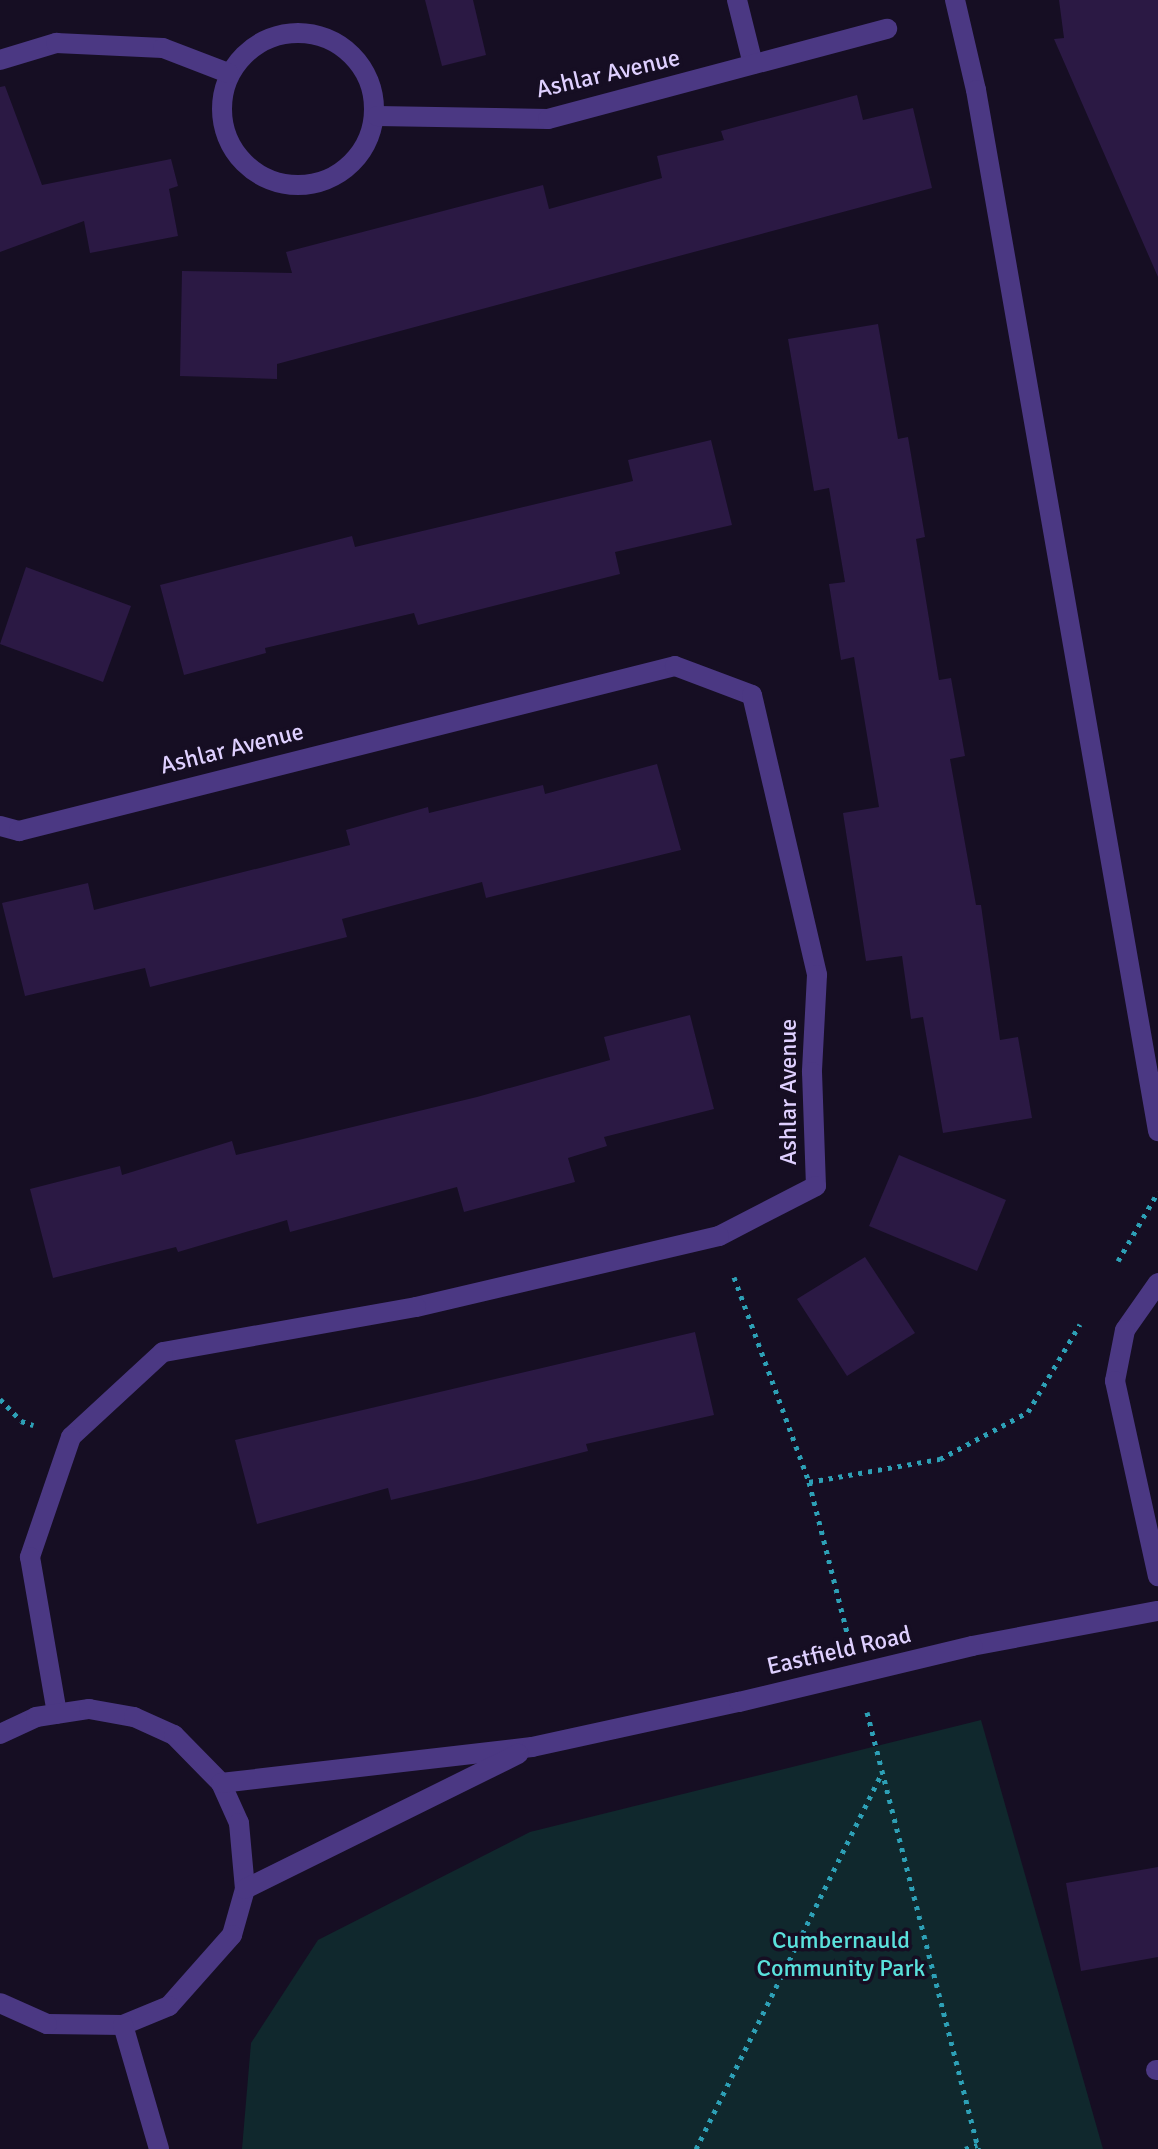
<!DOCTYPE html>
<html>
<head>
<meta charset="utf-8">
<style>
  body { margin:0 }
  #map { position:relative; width:1158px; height:2149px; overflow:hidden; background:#160e23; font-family:Signika,sans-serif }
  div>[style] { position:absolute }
  .green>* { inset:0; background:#10282d }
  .building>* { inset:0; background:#2b1944 }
  .path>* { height:5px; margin-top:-2.5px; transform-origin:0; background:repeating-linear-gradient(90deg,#2da0b6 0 4px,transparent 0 10px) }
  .minor>* { height:20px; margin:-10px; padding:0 10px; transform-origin:10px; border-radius:10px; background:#4b3883 }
  .minor>.ring { margin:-10px; padding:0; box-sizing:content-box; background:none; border:20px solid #4b3883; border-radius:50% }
  .minor-bridge>* { height:20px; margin:-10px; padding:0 10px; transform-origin:10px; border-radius:10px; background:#4b3883 }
  span { translate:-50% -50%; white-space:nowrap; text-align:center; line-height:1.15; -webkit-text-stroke:7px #160e23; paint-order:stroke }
  .street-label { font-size:24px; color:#dfd0ff }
  .park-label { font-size:24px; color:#5ae1dc }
</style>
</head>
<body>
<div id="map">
  <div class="green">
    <i style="clip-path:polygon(981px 1720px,1103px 2149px,242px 2149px,251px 2043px,318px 1940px,530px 1832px)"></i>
  </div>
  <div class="building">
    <i style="clip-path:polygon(425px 0,473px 0,486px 55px,442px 66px)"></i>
    <i style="clip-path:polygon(1059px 0,1158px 0,1158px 277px,1054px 39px,1064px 38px)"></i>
    <i style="clip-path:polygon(5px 86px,42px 185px,171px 159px,178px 186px,169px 189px,178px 236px,90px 253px,84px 221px,0 252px,0 87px)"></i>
    <i style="clip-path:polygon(857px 95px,863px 120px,913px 108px,932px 188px,277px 364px,277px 379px,180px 376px,182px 271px,292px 273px,286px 252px,543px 185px,549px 209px,662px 178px,657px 156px,724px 140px,721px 131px)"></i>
    <i style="clip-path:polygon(878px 324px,898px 439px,908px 437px,925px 537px,916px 539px,939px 680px,951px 678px,965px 756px,950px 759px,976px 905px,981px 905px,1000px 1040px,1018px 1037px,1032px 1118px,943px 1133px,923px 1017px,911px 1019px,902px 956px,866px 961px,843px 813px,879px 807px,854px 657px,841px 660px,829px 584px,845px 582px,829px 488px,814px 491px,788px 339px)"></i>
    <i style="clip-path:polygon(711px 440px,732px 525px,615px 552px,620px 574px,418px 625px,414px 613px,265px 648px,266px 653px,184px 675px,160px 585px,352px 536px,355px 547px,633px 481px,628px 460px)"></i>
    <i style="clip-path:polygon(26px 567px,131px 606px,103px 682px,0 644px)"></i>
    <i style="clip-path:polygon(657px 764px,681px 850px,486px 898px,482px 882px,342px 919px,347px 937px,150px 987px,145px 968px,25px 996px,2px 903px,88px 883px,94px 910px,350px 845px,346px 830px,428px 807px,429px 813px,543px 785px,545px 794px)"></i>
    <i style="clip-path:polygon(690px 1015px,714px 1109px,604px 1137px,607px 1146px,568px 1158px,575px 1182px,464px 1212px,457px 1187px,290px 1232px,287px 1220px,178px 1252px,176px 1247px,53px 1278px,30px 1189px,120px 1166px,122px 1175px,232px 1141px,236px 1155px,477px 1097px,610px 1060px,604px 1037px)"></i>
    <i style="clip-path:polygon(899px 1155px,1006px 1200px,977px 1271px,869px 1226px)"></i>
    <i style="clip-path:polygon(865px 1257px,915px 1333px,847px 1376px,797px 1299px)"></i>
    <i style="clip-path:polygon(695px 1332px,714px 1415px,586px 1444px,588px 1451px,475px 1480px,391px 1500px,388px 1488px,257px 1524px,235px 1440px)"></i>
    <i style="clip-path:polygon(1158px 1867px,1158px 1957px,1081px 1971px,1066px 1883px)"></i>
  </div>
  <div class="path">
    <i style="left:1118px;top:1261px;width:80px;rotate:-59.9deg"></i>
    <i style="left:734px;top:1277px;width:218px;rotate:69.9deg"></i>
    <i style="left:809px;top:1482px;width:155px;rotate:75.8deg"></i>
    <i style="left:0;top:1399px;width:30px;rotate:46deg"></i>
    <i style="left:21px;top:1421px;width:13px;rotate:18deg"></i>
    <i style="left:809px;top:1482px;width:133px;rotate:-10deg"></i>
    <i style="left:940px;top:1459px;width:100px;rotate:-28.1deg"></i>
    <i style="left:1028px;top:1412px;width:102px;rotate:-59.4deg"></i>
    <i style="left:867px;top:1712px;width:451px;rotate:75.7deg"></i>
    <i style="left:696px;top:2149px;width:419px;rotate:-63.7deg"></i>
    <i style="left:965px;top:2149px;width:13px;rotate:-18deg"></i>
  </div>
  <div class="minor">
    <i style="left:737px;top:0;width:66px;rotate:76deg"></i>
    <i style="left:955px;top:0;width:92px;rotate:76.9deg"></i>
    <i style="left:976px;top:90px;width:1057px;rotate:80.08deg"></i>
    <i class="ring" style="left:222px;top:33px;width:132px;height:132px"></i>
    <i style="left:0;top:60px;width:59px;rotate:-16.9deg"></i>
    <i style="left:56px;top:43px;width:107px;rotate:2.7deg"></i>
    <i style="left:163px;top:48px;width:70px;rotate:21deg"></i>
    <i style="left:377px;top:116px;width:171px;rotate:1deg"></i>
    <i style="left:548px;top:119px;width:351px;rotate:-14.9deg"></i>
    <i style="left:0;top:826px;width:20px;rotate:15deg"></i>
    <i style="left:19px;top:831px;width:676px;rotate:-14.12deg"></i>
    <i style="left:675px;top:666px;width:82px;rotate:20.6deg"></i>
    <i style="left:752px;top:695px;width:287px;rotate:76.9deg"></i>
    <i style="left:817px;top:975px;width:97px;rotate:93deg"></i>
    <i style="left:812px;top:1072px;width:114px;rotate:88deg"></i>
    <i style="left:816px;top:1186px;width:109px;rotate:152.7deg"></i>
    <i style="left:719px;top:1236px;width:311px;rotate:166.8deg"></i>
    <i style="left:416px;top:1307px;width:257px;rotate:169.9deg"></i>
    <i style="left:163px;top:1352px;width:125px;rotate:137.3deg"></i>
    <i style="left:71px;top:1437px;width:127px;rotate:108.9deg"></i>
    <i style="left:30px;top:1557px;width:159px;rotate:80.2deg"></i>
    <i style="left:1158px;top:1283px;width:57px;rotate:125.1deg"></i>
    <i style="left:1125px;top:1330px;width:52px;rotate:101.1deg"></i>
    <i style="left:1115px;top:1381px;width:200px;rotate:77.6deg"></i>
    <i style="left:972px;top:1646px;width:189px;rotate:-10.7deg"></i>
    <i style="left:0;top:1734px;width:40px;rotate:-25deg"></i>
    <i style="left:36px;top:1717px;width:54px;rotate:-8.6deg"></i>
    <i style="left:89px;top:1709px;width:46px;rotate:10.1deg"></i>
    <i style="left:134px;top:1717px;width:44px;rotate:24.2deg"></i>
    <i style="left:174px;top:1735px;width:67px;rotate:45.6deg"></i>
    <i style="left:221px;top:1783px;width:44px;rotate:65.8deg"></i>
    <i style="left:239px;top:1823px;width:66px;rotate:84.8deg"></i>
    <i style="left:245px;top:1889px;width:48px;rotate:105.8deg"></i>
    <i style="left:232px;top:1935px;width:95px;rotate:131.6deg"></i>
    <i style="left:169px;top:2006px;width:50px;rotate:157.6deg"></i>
    <i style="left:123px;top:2025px;width:76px;rotate:-179.2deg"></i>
    <i style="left:47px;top:2024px;width:51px;rotate:-155.9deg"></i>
    <i style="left:221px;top:1783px;width:313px;rotate:-6.6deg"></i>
    <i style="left:532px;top:1747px;width:212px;rotate:-12.3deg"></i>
    <i style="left:245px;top:1889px;width:305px;rotate:-26.3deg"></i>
    <i style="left:123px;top:2025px;width:129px;rotate:73.8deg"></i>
    <i style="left:1156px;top:2070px;width:2px"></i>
  </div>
  <div class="minor-bridge">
    <i style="left:739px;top:1702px;width:240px;rotate:-13.5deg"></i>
  </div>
  <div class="street-label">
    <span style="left:608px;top:74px;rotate:-13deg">Ashlar Avenue</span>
    <span style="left:232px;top:749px;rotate:-14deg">Ashlar Avenue</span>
    <span style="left:789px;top:1092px;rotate:-90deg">Ashlar Avenue</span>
    <span style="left:839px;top:1651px;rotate:-13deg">Eastfield Road</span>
  </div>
  <div class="park-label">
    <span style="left:841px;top:1955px">Cumbernauld<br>Community Park</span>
  </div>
</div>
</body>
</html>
